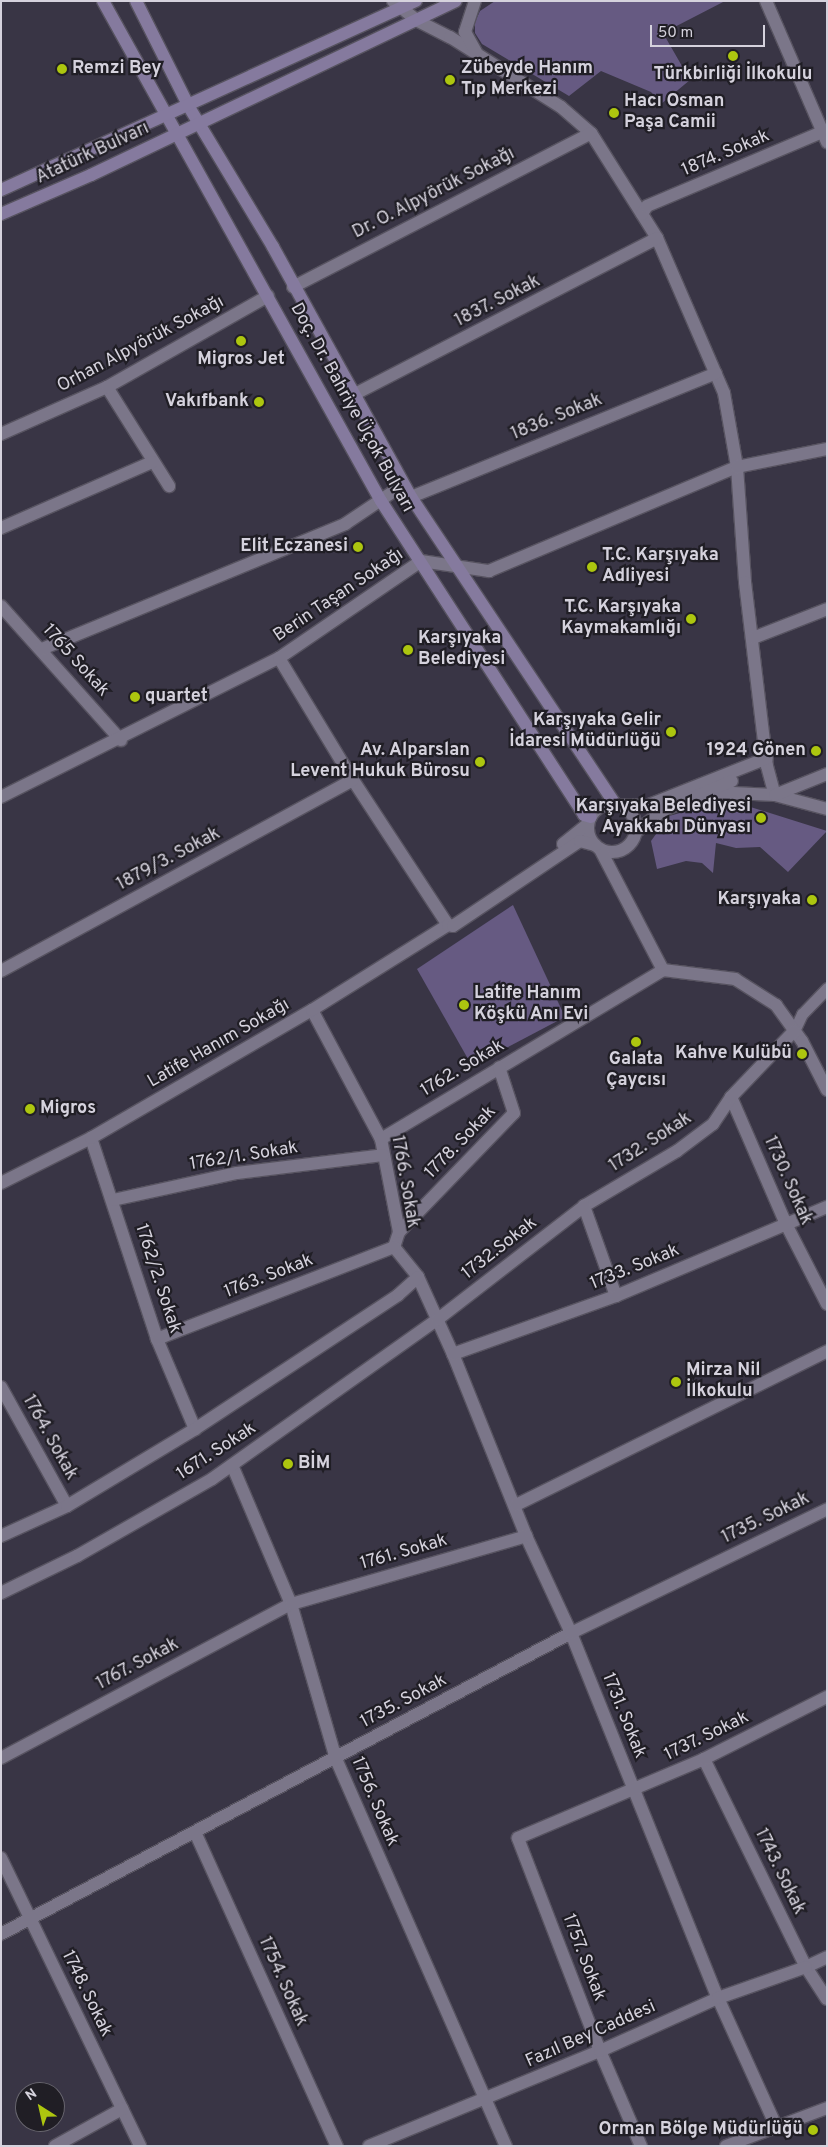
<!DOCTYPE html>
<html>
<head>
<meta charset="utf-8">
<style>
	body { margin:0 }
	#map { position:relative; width:828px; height:2147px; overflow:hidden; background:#393545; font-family:Overpass,sans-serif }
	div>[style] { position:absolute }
	.green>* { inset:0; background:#665a82 }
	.roads { filter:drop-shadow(1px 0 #575360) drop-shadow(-1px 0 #575360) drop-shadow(0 1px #575360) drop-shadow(0 -1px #575360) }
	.pedestrian>* { height:11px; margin:-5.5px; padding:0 5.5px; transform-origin:5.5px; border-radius:5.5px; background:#7b7689 }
	.minor>* { height:12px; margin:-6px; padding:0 6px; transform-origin:6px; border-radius:6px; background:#7b7689 }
	.minor>.ring { margin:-6px; padding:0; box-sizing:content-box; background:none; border:12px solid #7b7689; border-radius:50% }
	.tertiary>* { height:12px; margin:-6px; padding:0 6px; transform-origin:6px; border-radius:6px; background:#7b7689 }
	.secondary>* { height:12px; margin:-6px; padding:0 6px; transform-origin:6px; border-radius:6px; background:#857a9e }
	.dots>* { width:14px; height:14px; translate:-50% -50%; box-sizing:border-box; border:2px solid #201e25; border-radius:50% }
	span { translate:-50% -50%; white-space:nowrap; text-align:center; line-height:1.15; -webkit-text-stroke:4.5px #201e25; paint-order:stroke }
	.poi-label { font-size:18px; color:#d5d2dd; font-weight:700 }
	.left { translate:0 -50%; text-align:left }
	.right { translate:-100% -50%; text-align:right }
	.street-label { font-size:18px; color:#d5d2dd }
	.frame { position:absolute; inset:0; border:2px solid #d5d2dd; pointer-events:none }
	.north { position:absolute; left:15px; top:2082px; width:50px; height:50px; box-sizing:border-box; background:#201e25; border:1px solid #68666f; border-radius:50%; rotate:325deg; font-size:14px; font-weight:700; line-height:20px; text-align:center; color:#d5d2dd }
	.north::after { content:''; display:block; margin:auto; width:18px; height:22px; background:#adc60f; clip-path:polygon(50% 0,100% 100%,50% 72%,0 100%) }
	.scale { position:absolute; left:650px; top:25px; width:115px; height:22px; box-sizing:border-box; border:2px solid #d5d2dd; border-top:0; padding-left:6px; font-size:15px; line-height:18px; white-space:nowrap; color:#d5d2dd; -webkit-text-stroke:4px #201e25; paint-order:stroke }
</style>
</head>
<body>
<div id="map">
	<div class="green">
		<div style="clip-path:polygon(495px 1px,725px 1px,663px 33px,690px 80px,661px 104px,651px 92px,601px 71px,569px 96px,482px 44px,475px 33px,475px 22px,480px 11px)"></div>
		<div style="clip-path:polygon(720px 802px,741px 804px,827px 831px,788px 872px,760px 847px,736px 848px,716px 843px,713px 873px,702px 863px,686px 861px,657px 869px,651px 841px,669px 816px)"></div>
		<div style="clip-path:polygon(513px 905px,565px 1017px,472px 1066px,417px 969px)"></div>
	</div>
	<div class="roads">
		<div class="pedestrian">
			<div style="left:794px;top:1031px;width:19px;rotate:-65deg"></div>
			<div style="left:802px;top:1014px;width:36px;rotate:-46deg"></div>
		</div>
		<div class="minor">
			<div style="left:393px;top:1px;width:32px;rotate:39deg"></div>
			<div style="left:418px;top:21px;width:36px;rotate:27deg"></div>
			<div style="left:450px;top:37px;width:131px;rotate:32.2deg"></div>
			<div style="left:561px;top:107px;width:40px;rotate:41deg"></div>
			<div style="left:591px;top:133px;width:124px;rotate:57.8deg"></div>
			<div style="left:657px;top:238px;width:169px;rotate:66.6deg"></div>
			<div style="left:724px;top:393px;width:75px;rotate:80deg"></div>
			<div style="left:737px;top:467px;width:115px;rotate:86deg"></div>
			<div style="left:745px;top:582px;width:185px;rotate:83.2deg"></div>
			<div style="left:767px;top:766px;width:30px;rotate:75deg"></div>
			<div style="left:475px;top:1px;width:33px;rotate:108deg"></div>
			<div style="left:465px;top:32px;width:23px;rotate:61deg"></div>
			<div style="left:766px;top:1px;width:154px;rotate:66.6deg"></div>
			<div style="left:642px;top:214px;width:9px;rotate:-58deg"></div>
			<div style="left:647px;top:206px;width:195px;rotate:-22.9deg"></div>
			<div style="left:293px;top:287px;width:335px;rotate:-27.3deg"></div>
			<div style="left:107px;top:387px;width:117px;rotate:57.9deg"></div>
			<div style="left:355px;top:394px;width:340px;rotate:-27.3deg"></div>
			<div style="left:1px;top:434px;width:116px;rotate:-23.9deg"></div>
			<div style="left:107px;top:387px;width:185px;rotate:-29.5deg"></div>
			<div style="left:411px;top:497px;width:329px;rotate:-22.1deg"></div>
			<div style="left:1px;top:528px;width:165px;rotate:-23.6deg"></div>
			<div style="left:1px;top:606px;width:180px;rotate:48.2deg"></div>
			<div style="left:753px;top:638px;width:79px;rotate:-21.4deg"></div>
			<div style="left:42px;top:649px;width:328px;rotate:-22.4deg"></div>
			<div style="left:345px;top:524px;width:63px;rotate:-33.9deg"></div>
			<div style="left:397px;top:489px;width:10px;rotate:-66deg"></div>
			<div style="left:279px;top:658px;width:143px;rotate:58.8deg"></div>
			<div style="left:353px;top:780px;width:173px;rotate:56.8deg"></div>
			<div style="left:712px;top:792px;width:63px;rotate:2.7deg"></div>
			<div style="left:775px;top:795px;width:54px;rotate:15.1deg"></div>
			<div style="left:775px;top:795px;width:56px;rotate:-22deg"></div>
			<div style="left:1px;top:797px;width:311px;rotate:-26.6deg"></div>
			<div style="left:279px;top:658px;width:172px;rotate:-34.3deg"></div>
			<div style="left:421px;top:561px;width:69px;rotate:8.4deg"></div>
			<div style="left:489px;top:571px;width:269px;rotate:-22.8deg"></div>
			<div style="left:737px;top:467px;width:92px;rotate:-11.3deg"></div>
			<div class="ring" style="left:588px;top:804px;width:36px;height:36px"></div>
			<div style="left:621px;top:805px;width:25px;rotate:2deg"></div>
			<div style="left:646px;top:806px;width:130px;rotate:-21.6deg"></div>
			<div style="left:636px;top:832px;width:33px;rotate:-39deg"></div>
			<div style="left:662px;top:811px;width:76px;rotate:-23.2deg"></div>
			<div style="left:563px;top:844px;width:32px;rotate:-39deg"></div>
			<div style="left:600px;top:849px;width:136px;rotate:62.5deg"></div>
			<div style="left:1px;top:971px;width:400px;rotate:-28.5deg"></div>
			<div style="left:312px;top:1010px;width:146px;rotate:61.9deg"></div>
			<div style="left:381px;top:1139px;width:95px;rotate:79deg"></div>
			<div style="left:399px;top:1232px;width:16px;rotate:108deg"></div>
			<div style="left:394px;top:1247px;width:38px;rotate:51deg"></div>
			<div style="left:418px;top:1277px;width:85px;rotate:65.6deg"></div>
			<div style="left:453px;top:1354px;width:196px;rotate:68.1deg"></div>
			<div style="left:526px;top:1536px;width:107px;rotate:65.1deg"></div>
			<div style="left:571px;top:1633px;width:393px;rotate:68.1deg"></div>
			<div style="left:718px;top:1998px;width:141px;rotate:65.6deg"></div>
			<div style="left:731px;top:1097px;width:138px;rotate:66.6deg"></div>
			<div style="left:786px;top:1224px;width:90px;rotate:62.9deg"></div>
			<div style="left:91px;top:1138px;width:212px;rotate:71.8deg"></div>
			<div style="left:157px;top:1339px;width:98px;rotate:67.1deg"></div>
			<div style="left:381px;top:1139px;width:329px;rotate:-30.9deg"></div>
			<div style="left:663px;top:970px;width:73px;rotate:7.1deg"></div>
			<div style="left:735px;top:979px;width:49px;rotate:32.4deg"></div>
			<div style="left:776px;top:1005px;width:44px;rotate:54.2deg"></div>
			<div style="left:802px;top:1041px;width:55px;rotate:63deg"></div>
			<div style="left:1px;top:1183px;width:101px;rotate:-26.6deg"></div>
			<div style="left:91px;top:1138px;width:255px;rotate:-30.1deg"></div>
			<div style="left:312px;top:1010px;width:160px;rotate:-32deg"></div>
			<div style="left:448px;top:925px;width:5px;rotate:11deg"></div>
			<div style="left:453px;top:926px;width:153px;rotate:-33.8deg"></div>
			<div style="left:580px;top:841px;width:16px;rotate:15deg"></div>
			<div style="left:113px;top:1200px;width:127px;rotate:-12.3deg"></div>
			<div style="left:237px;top:1173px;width:147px;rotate:-7deg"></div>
			<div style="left:399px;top:1232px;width:165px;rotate:-46deg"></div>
			<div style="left:514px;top:1113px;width:48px;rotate:-108.1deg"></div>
			<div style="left:616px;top:1296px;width:96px;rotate:-109.6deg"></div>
			<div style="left:584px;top:1206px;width:108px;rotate:-30.6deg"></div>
			<div style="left:677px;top:1151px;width:45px;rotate:-36.9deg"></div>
			<div style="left:713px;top:1124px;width:32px;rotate:-56deg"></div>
			<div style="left:731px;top:1097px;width:91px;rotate:-46.3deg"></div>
			<div style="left:157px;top:1339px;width:254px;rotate:-21.2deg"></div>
			<div style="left:453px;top:1354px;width:173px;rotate:-19.6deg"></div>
			<div style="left:616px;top:1296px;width:229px;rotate:-22.9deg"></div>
			<div style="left:1px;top:1387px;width:136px;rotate:61deg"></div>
			<div style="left:232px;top:1465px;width:151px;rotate:67deg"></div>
			<div style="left:291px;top:1604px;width:161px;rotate:73.8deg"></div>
			<div style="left:336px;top:1759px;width:423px;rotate:66.3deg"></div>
			<div style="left:516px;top:1505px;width:347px;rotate:-26.3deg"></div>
			<div style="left:1px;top:1536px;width:72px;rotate:-24.4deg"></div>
			<div style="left:67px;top:1506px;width:149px;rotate:-31deg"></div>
			<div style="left:195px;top:1429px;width:243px;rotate:-33.4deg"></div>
			<div style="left:398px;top:1295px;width:27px;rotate:-42deg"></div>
			<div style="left:1px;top:1593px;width:85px;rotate:-26deg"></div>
			<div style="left:77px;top:1556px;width:155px;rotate:-29.7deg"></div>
			<div style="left:212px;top:1479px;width:277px;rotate:-35.3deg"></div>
			<div style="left:438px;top:1319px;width:185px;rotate:-37.7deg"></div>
			<div style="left:1px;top:1758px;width:328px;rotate:-28deg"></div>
			<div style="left:291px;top:1604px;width:245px;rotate:-16.1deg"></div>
			<div style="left:704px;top:1759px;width:232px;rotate:63.9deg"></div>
			<div style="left:806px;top:1967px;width:38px;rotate:57deg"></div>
			<div style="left:195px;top:1832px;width:345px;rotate:65.7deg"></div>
			<div style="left:1px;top:1858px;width:320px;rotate:64.2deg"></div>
			<div style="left:1px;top:1934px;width:645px;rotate:-27.84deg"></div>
			<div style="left:571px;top:1633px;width:284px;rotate:-25.8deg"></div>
			<div style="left:806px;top:1967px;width:23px;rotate:-25deg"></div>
			<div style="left:55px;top:2146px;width:77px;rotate:-28.9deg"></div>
			<div style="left:641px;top:2146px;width:103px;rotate:-113.3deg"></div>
			<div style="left:600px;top:2051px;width:228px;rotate:-111.1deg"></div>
			<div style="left:518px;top:1838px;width:202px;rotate:-23deg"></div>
			<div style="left:704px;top:1759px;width:138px;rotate:-26.8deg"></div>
			<div style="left:726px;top:2146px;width:108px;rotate:-20.6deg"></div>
		</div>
		<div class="tertiary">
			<div style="left:369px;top:2146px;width:250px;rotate:-22.4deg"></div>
			<div style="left:600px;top:2051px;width:129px;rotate:-24.2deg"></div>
			<div style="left:718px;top:1998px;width:93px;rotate:-19.4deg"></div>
		</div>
		<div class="secondary">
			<div style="left:103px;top:1px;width:572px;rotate:60.93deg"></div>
			<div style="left:381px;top:501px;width:374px;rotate:57.1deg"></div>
			<div style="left:584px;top:815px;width:7px;rotate:16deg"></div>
			<div style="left:136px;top:1px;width:119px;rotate:63.4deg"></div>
			<div style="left:189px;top:107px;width:163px;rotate:59deg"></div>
			<div style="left:273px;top:247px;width:286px;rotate:61.1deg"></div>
			<div style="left:411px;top:497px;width:367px;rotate:56.4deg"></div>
			<div style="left:1px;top:190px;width:456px;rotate:-24.5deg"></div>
			<div style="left:1px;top:214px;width:98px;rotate:-23.4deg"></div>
			<div style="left:91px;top:175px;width:404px;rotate:-25.5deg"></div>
		</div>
	</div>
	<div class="dots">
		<div style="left:733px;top:56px;background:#adc60f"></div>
		<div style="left:62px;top:69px;background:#adc60f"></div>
		<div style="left:450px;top:80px;background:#adc60f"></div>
		<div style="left:614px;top:113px;background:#adc60f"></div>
		<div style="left:241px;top:341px;background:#adc60f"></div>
		<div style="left:259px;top:402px;background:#adc60f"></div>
		<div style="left:358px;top:547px;background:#adc60f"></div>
		<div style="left:592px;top:567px;background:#adc60f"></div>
		<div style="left:691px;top:619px;background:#adc60f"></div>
		<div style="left:408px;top:650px;background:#adc60f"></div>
		<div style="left:135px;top:697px;background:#adc60f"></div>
		<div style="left:671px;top:732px;background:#adc60f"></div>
		<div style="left:816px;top:751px;background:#adc60f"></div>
		<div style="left:480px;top:762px;background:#adc60f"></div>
		<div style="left:761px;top:818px;background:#adc60f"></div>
		<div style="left:812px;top:900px;background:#adc60f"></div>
		<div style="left:464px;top:1005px;background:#adc60f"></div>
		<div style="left:636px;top:1042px;background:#adc60f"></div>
		<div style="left:802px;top:1054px;background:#adc60f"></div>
		<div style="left:30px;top:1109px;background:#adc60f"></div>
		<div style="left:676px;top:1382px;background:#adc60f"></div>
		<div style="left:288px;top:1464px;background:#adc60f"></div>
		<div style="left:813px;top:2130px;background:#adc60f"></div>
	</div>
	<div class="poi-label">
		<span class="left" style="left:72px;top:69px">Remzi Bey</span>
		<span class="left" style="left:461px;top:80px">Zübeyde Hanım<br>Tıp Merkezi</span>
		<span style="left:733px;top:75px">Türkbirliği İlkokulu</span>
		<span class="left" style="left:624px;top:113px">Hacı Osman<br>Paşa Camii</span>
		<span style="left:241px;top:360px">Migros Jet</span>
		<span class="right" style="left:249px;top:402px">Vakıfbank</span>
		<span class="right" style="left:348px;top:547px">Elit Eczanesi</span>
		<span class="left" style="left:602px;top:567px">T.C. Karşıyaka<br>Adliyesi</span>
		<span class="right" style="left:681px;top:619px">T.C. Karşıyaka<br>Kaymakamlığı</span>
		<span class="left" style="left:418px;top:650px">Karşıyaka<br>Belediyesi</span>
		<span class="left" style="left:145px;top:697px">quartet</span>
		<span class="right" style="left:661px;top:732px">Karşıyaka Gelir<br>İdaresi Müdürlüğü</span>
		<span class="right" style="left:806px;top:751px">1924 Gönen</span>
		<span class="right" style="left:470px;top:762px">Av. Alparslan<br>Levent Hukuk Bürosu</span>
		<span class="right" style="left:751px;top:818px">Karşıyaka Belediyesi<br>Ayakkabı Dünyası</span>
		<span class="right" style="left:801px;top:900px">Karşıyaka</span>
		<span class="left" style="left:474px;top:1005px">Latife Hanım<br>Köşkü Anı Evi</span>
		<span class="right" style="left:792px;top:1054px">Kahve Kulübü</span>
		<span style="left:636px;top:1071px">Galata<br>Çaycısı</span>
		<span class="left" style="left:40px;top:1109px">Migros</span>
		<span class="left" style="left:686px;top:1382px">Mirza Nil<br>İlkokulu</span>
		<span class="left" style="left:298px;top:1464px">BİM</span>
		<span class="right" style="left:803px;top:2130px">Orman Bölge Müdürlüğü</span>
	</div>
	<div class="street-label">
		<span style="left:93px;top:154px;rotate:-25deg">Atatürk Bulvarı</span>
		<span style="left:726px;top:154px;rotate:-23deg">1874. Sokak</span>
		<span style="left:434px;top:194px;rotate:-27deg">Dr. O. Alpyörük Sokağı</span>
		<span style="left:498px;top:302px;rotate:-27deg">1837. Sokak</span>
		<span style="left:141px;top:345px;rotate:-28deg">Orhan Alpyörük Sokağı</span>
		<span style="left:351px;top:408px;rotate:61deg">Doç. Dr. Bahriye Üçok Bulvarı</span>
		<span style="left:557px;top:418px;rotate:-22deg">1836. Sokak</span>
		<span style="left:339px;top:596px;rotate:-34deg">Berin Taşan Sokağı</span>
		<span style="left:75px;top:661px;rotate:48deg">1765 Sokak</span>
		<span style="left:169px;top:860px;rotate:-28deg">1879/3. Sokak</span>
		<span style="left:219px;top:1044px;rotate:-30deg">Latife Hanım Sokağı</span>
		<span style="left:463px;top:1069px;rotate:-31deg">1762. Sokak</span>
		<span style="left:461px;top:1143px;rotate:-46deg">1778. Sokak</span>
		<span style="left:651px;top:1143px;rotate:-33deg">1732. Sokak</span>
		<span style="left:244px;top:1157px;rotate:-9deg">1762/1. Sokak</span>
		<span style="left:787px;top:1181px;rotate:66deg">1730. Sokak</span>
		<span style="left:404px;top:1182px;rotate:80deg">1766. Sokak</span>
		<span style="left:500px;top:1249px;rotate:-38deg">1732.Sokak</span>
		<span style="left:635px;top:1268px;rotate:-22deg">1733. Sokak</span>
		<span style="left:269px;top:1277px;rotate:-21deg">1763. Sokak</span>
		<span style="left:157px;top:1279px;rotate:72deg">1762/2. Sokak</span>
		<span style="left:49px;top:1438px;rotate:61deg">1764. Sokak</span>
		<span style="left:217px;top:1452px;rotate:-33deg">1671. Sokak</span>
		<span style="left:766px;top:1519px;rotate:-26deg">1735. Sokak</span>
		<span style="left:404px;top:1553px;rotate:-16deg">1761. Sokak</span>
		<span style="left:138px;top:1665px;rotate:-28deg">1767. Sokak</span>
		<span style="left:404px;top:1702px;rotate:-28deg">1735. Sokak</span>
		<span style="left:623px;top:1716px;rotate:68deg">1731. Sokak</span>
		<span style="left:707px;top:1737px;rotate:-26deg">1737. Sokak</span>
		<span style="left:374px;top:1802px;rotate:67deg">1756. Sokak</span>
		<span style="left:779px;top:1872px;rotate:64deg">1743. Sokak</span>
		<span style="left:583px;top:1958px;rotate:69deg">1757. Sokak</span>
		<span style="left:282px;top:1982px;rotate:66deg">1754. Sokak</span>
		<span style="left:86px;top:1994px;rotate:64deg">1748. Sokak</span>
		<span style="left:591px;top:2035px;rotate:-24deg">Fazıl Bey Caddesi</span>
	</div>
	<div class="frame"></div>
	<div class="north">N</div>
	<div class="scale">50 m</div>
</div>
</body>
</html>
